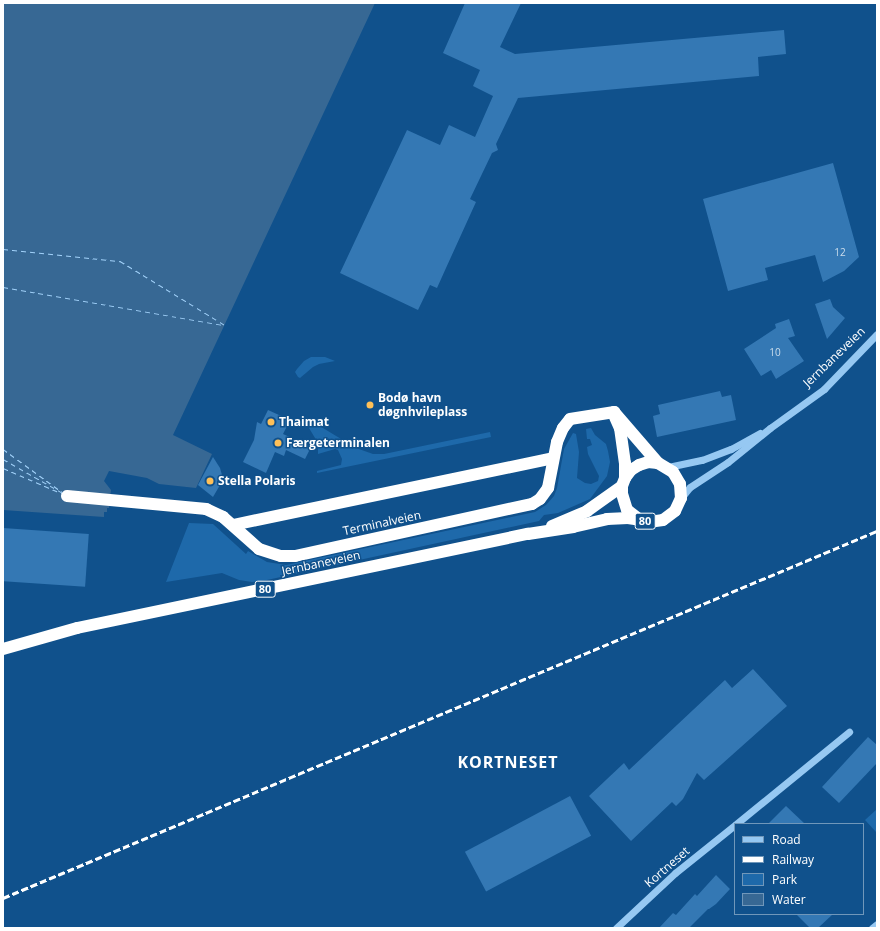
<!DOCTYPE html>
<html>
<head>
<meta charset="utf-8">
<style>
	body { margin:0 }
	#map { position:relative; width:880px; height:931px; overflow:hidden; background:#10518c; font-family:"Open Sans",sans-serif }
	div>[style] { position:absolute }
	.green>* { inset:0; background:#1e69aa }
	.water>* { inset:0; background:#376894 }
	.ferry>* { height:1px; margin-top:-0.5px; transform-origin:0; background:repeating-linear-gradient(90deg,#a2d2fa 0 5px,transparent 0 9px) }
	.building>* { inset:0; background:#3478b4; transform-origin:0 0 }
	.minor>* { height:7px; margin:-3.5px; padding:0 3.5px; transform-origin:3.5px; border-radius:3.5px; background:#96c8f2 }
	.highway>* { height:12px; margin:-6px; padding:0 6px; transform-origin:6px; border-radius:6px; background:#fff }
	.rail>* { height:3px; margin-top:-1.5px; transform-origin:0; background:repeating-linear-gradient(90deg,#fff 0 7px,transparent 0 10px) }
	.dots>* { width:11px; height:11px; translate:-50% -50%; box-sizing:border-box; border:2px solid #10518c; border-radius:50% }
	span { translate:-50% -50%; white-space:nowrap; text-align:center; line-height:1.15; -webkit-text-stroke:3px #10518c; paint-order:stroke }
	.number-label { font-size:10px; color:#ccddec }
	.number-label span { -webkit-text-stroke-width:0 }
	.shield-label span { padding:1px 3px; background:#10518c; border:1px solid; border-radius:3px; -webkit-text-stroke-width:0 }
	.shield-label { font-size:11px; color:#fff; font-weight:700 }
	.street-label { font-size:12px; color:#fff }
	.poi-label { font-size:12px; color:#fff; font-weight:700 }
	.left { translate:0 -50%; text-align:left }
	.district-label { font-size:16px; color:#fff; font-weight:700; letter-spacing:1px }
	.frame { position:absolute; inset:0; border:4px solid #fff; pointer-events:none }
	.legend { position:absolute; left:734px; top:823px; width:130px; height:92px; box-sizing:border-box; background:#10518c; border:1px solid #7097ba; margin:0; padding:5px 7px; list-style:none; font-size:12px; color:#fff }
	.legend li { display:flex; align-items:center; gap:8px; height:20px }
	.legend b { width:20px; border:1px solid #7097ba }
</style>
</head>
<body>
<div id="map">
	<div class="green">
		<div style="clip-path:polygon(311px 357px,325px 357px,335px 361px,319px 364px,313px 367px,300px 378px,298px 377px,295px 372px,297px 369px,304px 361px)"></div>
		<div style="clip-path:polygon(313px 422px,356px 448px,373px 454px,384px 454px,490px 432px,491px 437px,317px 473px,317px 471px,341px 465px,342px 459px,338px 450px,335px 449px,318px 454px,318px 443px,309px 428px)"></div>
		<div style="clip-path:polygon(591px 428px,595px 435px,606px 444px,608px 451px,610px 462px,607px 476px,590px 499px,558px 513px,544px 515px,539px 521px,267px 580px,252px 582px,239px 580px,222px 573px,166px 582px,189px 523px,213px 524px,246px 554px,248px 551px,267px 562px,286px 565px,535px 512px,546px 505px,554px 496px,557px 488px,564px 449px,573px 433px,576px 434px,579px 452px,577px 478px,585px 483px,591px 484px,598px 481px,599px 476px,588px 454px,587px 447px,592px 445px,590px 439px,587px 439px,586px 429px)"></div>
		<div style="clip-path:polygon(877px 809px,877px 833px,865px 820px)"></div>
	</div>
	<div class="water">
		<div style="clip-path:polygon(3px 3px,375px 3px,173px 435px,212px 454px,196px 488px,159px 484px,147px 478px,109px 471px,104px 481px,111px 490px,109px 508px,107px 508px,107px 512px,104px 512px,104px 517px,3px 510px)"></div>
	</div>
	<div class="ferry">
		<div style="left:3px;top:249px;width:118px;rotate:5.9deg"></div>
		<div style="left:120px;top:261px;width:123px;rotate:31.4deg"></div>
		<div style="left:3px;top:287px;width:224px;rotate:9.8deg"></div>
		<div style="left:3px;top:449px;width:73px;rotate:36.1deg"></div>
		<div style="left:3px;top:459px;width:67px;rotate:29.6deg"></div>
		<div style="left:3px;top:468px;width:65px;rotate:23.4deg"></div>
	</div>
	<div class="building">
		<div style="clip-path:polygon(465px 3px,521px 3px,500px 47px,515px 54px,784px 30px,786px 54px,758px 57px,759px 76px,518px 98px,496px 144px,498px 150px,492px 153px,470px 199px,476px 202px,446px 268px,437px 288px,430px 285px,418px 310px,340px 273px,407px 130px,440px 145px,449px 125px,475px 137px,493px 96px,473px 86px,480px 70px,443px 53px)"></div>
		<div style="clip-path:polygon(833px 163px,859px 257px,844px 271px,823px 282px,815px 255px,765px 268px,768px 280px,728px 291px,703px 199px)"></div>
		<div style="clip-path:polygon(830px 299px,833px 307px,845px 318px,827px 339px,815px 304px)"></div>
		<div style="clip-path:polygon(789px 319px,795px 336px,788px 338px,804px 361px,776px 379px,771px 370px,761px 376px,744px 349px,776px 328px,775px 324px)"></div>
		<div style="clip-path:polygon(720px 391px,722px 397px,731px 395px,736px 420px,657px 437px,653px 416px,660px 414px,658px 405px)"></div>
		<div style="clip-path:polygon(268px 410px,290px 420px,283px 434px,311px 447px,305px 459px,286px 450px,284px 456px,275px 452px,266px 473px,243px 462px,254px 440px,257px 422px,261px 424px)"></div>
		<div style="clip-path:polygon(213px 457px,220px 468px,222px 475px,220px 485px,213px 497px,198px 485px)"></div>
		<div style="left:3px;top:528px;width:86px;height:53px;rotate:4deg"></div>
		<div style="clip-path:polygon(753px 669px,787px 706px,704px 780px,697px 773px,683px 799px,676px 806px,672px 802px,631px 841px,589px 796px,624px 763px,629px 770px,725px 680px,732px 688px)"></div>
		<div style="clip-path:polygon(868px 737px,877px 745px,877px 763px,839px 803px,822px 787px)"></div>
		<div style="left:570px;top:796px;width:45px;height:119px;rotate:62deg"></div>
		<div style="clip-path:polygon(786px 806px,805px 824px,768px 824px)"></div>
		<div style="clip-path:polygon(716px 875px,730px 889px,716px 904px,709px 909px,708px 909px,689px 928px,659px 928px,673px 913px,676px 915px,695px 894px,697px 896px)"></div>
		<div style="clip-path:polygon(796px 914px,833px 914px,818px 928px,810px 928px)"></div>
	</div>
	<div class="minor">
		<div style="left:668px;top:467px;width:35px;rotate:-12deg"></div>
		<div style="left:702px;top:460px;width:31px;rotate:-21deg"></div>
		<div style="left:731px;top:449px;width:33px;rotate:-29deg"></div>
		<div style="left:681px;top:498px;width:14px;rotate:-51deg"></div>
		<div style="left:690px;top:487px;width:45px;rotate:-33.3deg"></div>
		<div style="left:728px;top:462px;width:54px;rotate:-39deg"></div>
		<div style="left:770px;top:428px;width:67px;rotate:-35.8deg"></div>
		<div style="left:824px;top:389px;width:76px;rotate:-46.1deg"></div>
		<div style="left:736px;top:824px;width:146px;rotate:-39.2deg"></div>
		<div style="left:616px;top:928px;width:81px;rotate:-43deg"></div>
		<div style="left:675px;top:873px;width:77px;rotate:-38.7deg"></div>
		<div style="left:872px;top:928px;width:6px;rotate:-39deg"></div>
	</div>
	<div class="highway">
		<div style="left:614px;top:412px;width:67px;rotate:49.2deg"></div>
		<div style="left:658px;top:463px;width:17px;rotate:31deg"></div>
		<div style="left:673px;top:472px;width:14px;rotate:60deg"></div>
		<div style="left:680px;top:484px;width:14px;rotate:86deg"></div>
		<div style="left:681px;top:498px;width:14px;rotate:115deg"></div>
		<div style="left:675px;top:511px;width:15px;rotate:143deg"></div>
		<div style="left:663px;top:520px;width:15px;rotate:172deg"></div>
		<div style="left:648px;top:522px;width:8px;rotate:-166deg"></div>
		<div style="left:640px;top:520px;width:16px;rotate:-142deg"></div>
		<div style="left:627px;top:510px;width:17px;rotate:-107deg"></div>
		<div style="left:622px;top:494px;width:8px;rotate:-90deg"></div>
		<div style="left:622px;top:486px;width:9px;rotate:-69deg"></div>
		<div style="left:625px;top:478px;width:10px;rotate:-53deg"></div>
		<div style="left:631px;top:470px;width:9px;rotate:-32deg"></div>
		<div style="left:639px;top:465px;width:9px;rotate:-18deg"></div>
		<div style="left:648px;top:462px;width:10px;rotate:6deg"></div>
		<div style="left:615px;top:417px;width:12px;rotate:66deg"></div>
		<div style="left:620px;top:428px;width:35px;rotate:82deg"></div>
		<div style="left:625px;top:463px;width:15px;rotate:90deg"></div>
		<div style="left:67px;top:496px;width:140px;rotate:5.3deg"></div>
		<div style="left:206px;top:509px;width:19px;rotate:25deg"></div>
		<div style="left:223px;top:517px;width:48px;rotate:41.6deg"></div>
		<div style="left:259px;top:549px;width:23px;rotate:18deg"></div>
		<div style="left:281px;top:556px;width:14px"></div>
		<div style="left:295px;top:556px;width:243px;rotate:-12.4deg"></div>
		<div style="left:532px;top:504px;width:9px;rotate:-32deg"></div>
		<div style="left:540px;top:499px;width:14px;rotate:-54deg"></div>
		<div style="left:548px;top:488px;width:47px;rotate:-78.9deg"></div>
		<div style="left:557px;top:442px;width:15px;rotate:-67deg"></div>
		<div style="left:563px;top:428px;width:11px;rotate:-52deg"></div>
		<div style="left:570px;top:419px;width:45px;rotate:-9deg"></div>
		<div style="left:233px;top:525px;width:327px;rotate:-11.8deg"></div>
		<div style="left:552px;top:526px;width:38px;rotate:-23deg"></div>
		<div style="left:587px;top:511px;width:43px;rotate:-35.5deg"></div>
		<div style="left:3px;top:649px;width:77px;rotate:-15.8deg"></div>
		<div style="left:77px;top:628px;width:461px;rotate:-11.8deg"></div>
		<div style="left:528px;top:534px;width:46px;rotate:-8.8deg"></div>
		<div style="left:573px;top:527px;width:35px;rotate:-13deg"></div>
		<div style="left:607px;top:519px;width:21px;rotate:-3deg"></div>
		<div style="left:628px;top:518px;width:12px;rotate:9deg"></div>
	</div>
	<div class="rail">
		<div style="left:3px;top:898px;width:948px;rotate:-22.78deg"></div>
	</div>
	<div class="dots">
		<div style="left:370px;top:405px;background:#ffc058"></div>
		<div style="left:271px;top:422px;background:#ffc058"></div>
		<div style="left:278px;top:443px;background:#ffc058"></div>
		<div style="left:210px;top:481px;background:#ffc058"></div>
	</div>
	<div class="number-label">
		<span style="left:840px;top:253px">12</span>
		<span style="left:775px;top:353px">10</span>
	</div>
	<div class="shield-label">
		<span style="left:645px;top:521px">80</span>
		<span style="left:265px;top:589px">80</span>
	</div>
	<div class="street-label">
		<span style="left:834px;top:357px;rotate:-44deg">Jernbaneveien</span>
		<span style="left:382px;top:523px;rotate:-12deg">Terminalveien</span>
		<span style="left:321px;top:563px;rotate:-12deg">Jernbaneveien</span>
		<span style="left:667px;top:867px;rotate:-41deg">Kortneset</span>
	</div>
	<div class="poi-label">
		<span class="left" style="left:378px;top:405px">Bodø havn<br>døgnhvileplass</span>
		<span class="left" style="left:279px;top:422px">Thaimat</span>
		<span class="left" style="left:286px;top:443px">Færgeterminalen</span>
		<span class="left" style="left:218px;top:481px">Stella Polaris</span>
	</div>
	<div class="district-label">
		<span style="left:508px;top:762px">KORTNESET</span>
	</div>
	<div class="frame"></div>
	<ul class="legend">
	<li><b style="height:5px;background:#96c8f2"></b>Road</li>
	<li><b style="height:5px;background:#fff"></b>Railway</li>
	<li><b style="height:11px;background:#1e69aa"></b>Park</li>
	<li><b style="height:11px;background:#376894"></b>Water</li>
	</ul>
</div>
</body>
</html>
